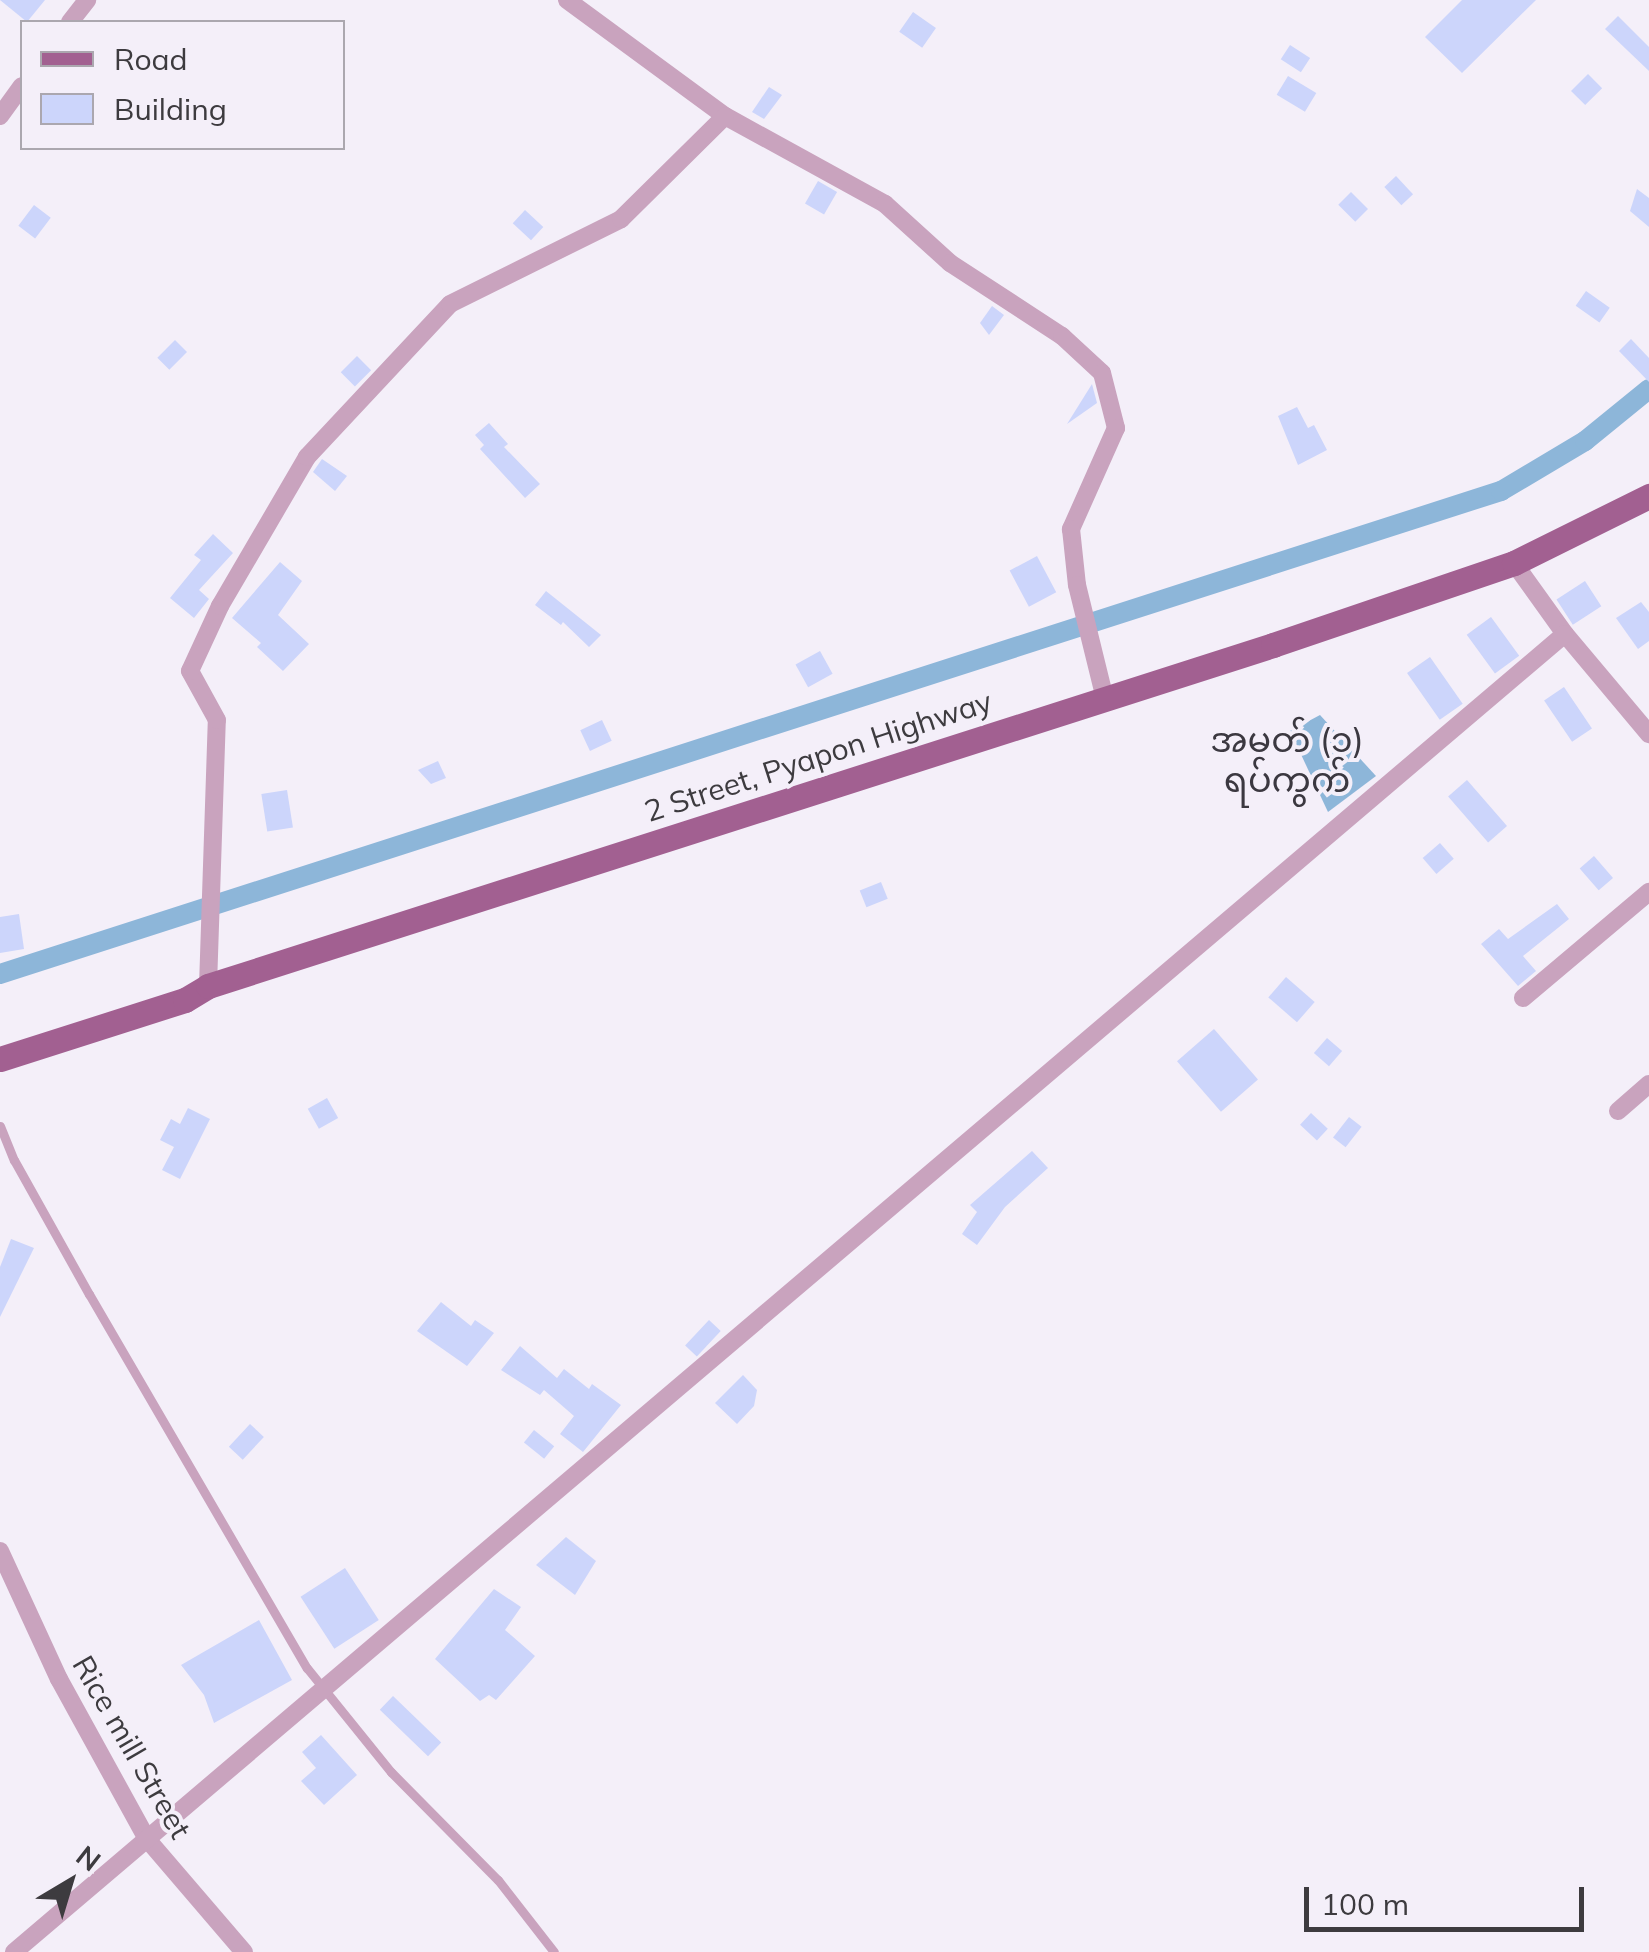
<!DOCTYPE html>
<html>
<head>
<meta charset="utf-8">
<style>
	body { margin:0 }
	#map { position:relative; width:1649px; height:1952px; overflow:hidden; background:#f4eff9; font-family:Mulish,"Noto Sans Myanmar",sans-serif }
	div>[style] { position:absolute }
	.water>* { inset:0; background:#8db6d9 }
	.canal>* { height:20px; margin:-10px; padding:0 10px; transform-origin:10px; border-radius:10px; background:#8db6d9 }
	.building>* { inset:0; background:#ccd5fb; transform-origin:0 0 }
	.service>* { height:9px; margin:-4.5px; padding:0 4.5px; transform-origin:4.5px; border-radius:4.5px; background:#c9a3be }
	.minor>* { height:18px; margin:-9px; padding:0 9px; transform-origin:9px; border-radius:9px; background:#c9a3be }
	.primary>* { height:25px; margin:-12.5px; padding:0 12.5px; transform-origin:12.5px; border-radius:12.5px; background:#a26091 }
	span { translate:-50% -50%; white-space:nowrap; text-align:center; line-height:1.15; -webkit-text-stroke:8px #f4eff9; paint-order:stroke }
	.street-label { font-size:30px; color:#3d3b3f }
	.quarter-label { font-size:35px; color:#3b3840 }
	.legend { position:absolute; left:20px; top:20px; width:325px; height:130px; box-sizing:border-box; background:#f4eff9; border:2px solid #aba7af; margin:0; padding:12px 18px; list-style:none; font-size:30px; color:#3d3b3f }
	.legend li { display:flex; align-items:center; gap:20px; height:50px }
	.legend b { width:50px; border:2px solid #aba7af }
	.north { position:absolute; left:20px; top:1832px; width:100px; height:100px; -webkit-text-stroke:8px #f4eff9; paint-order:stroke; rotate:38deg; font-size:28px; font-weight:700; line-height:40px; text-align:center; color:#3d3b3f }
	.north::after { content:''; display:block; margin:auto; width:35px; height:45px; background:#3d3b3f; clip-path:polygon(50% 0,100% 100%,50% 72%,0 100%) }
	.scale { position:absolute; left:1304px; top:1887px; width:280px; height:45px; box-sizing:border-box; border:5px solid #3d3b3f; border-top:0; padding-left:12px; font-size:30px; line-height:35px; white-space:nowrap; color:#3d3b3f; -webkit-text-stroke:8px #f4eff9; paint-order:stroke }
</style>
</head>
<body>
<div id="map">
	<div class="water">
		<div style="clip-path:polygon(1320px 715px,1376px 776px,1328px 812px,1290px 731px)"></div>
	</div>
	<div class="canal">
		<div style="left:0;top:974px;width:1577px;rotate:-17.84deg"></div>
		<div style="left:1501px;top:491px;width:98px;rotate:-30.8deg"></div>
		<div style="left:1585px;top:441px;width:82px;rotate:-39.1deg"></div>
	</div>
	<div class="building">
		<div style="clip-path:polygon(0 0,45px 0,27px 22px)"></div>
		<div style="clip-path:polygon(1462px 0,1536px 0,1462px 73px,1425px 37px)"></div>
		<div style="left:913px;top:12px;width:28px;height:24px;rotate:35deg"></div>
		<div style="clip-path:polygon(1618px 16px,1649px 47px,1649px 71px,1605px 29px)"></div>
		<div style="left:1290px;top:45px;width:24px;height:17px;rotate:33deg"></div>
		<div style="left:1588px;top:74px;width:20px;height:24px;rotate:45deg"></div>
		<div style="left:1288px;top:76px;width:33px;height:22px;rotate:31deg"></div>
		<div style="clip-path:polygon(769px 87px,782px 95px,764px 119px,752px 112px)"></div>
		<div style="left:1396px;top:176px;width:25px;height:16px;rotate:47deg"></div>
		<div style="left:818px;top:181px;width:22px;height:26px;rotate:30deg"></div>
		<div style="clip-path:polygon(1637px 189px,1649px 198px,1649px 227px,1630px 211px)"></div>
		<div style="left:1351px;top:192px;width:24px;height:18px;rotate:45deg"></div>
		<div style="left:34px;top:205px;width:21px;height:26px;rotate:37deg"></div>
		<div style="left:525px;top:210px;width:25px;height:18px;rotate:43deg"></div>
		<div style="left:1586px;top:291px;width:29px;height:18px;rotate:35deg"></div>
		<div style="clip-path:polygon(992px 306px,1004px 315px,989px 335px,980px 323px)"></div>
		<div style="clip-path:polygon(1631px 339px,1649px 358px,1649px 382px,1619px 351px)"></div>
		<div style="left:175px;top:340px;width:17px;height:25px;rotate:45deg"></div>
		<div style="left:357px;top:356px;width:20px;height:23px;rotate:45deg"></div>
		<div style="clip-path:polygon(1092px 384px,1097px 403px,1067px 424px)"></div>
		<div style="clip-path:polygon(1297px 407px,1308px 428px,1314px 425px,1327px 450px,1298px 465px,1278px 416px)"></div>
		<div style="clip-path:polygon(489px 423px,508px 444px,504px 447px,540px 484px,525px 498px,480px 449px,484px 445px,475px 435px)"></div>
		<div style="clip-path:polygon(322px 459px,347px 476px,335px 491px,313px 472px)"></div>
		<div style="clip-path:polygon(213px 534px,233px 553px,199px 590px,209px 599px,194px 618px,170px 598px,201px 560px,194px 555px)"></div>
		<div style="left:1037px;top:556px;width:41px;height:31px;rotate:62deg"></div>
		<div style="clip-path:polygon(280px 562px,302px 581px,278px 615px,309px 644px,283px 671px,257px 647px,261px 643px,232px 618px)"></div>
		<div style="left:1585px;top:581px;width:30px;height:34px;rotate:57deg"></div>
		<div style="clip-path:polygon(546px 591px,601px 635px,589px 647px,563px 622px,561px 625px,535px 605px)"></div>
		<div style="clip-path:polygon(1641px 602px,1649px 612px,1649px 641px,1638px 649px,1616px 618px)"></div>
		<div style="left:1491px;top:617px;width:48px;height:30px;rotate:54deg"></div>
		<div style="left:820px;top:651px;width:26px;height:28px;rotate:61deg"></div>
		<div style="left:1430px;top:657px;width:57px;height:28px;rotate:55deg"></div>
		<div style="left:1564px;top:687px;width:50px;height:24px;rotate:56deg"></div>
		<div style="left:602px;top:720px;width:23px;height:24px;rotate:65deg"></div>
		<div style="clip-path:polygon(438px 761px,446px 778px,431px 784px,418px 770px)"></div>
		<div style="left:1467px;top:780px;width:61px;height:25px;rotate:49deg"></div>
		<div style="left:287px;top:790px;width:38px;height:26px;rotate:81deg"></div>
		<div style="left:1440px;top:843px;width:21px;height:23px;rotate:49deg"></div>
		<div style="left:1594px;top:856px;width:29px;height:19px;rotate:49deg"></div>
		<div style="left:881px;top:882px;width:18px;height:23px;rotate:68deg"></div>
		<div style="clip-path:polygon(1557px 904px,1569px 919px,1523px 956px,1536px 971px,1518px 986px,1481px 944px,1499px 929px,1508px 939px)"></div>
		<div style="clip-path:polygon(19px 914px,24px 949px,0 953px,0 917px)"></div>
		<div style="left:1286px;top:977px;width:38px;height:27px;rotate:41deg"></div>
		<div style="left:1214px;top:1029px;width:67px;height:49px;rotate:49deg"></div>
		<div style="left:1327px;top:1038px;width:20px;height:20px;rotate:41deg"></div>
		<div style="left:327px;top:1098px;width:23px;height:22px;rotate:61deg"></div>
		<div style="clip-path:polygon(188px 1108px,210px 1119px,180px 1179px,162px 1170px,174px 1147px,160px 1140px,171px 1119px,180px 1124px)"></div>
		<div style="left:1311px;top:1113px;width:23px;height:16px;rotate:43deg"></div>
		<div style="left:1349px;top:1117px;width:16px;height:26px;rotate:38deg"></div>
		<div style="clip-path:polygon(1032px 1151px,1048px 1168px,1005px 1207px,977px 1245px,962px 1234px,977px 1212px,970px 1205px)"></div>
		<div style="clip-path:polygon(11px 1239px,34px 1248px,0 1317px,0 1267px)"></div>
		<div style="clip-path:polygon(441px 1302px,471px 1326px,475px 1320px,494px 1333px,467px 1366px,417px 1331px)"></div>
		<div style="left:709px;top:1320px;width:16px;height:35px;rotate:43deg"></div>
		<div style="clip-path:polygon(520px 1346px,557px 1378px,564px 1369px,589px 1389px,592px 1384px,621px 1405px,583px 1452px,560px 1434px,574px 1416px,544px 1390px,540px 1395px,501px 1370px)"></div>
		<div style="clip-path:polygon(743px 1375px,757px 1390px,754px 1406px,737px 1424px,715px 1403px)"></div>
		<div style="left:250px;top:1424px;width:19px;height:31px;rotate:43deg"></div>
		<div style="left:534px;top:1430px;width:26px;height:16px;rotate:39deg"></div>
		<div style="clip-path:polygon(566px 1537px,596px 1561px,575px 1595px,536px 1565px)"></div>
		<div style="left:345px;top:1568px;width:62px;height:53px;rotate:57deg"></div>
		<div style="clip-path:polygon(494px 1589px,521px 1607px,505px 1630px,535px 1656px,496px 1700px,489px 1695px,480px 1701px,435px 1659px)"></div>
		<div style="clip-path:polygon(259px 1620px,292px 1680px,214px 1723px,204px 1695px,181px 1665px)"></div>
		<div style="left:393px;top:1696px;width:67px;height:19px;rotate:44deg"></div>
		<div style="clip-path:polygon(321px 1735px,357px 1775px,324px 1805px,301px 1781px,316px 1768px,302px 1752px)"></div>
	</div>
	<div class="service">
		<div style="left:0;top:1126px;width:37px;rotate:68deg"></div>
		<div style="left:14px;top:1160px;width:154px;rotate:60.8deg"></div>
		<div style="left:89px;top:1294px;width:433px;rotate:59.8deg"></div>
		<div style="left:307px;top:1668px;width:134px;rotate:51.1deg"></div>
		<div style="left:391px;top:1772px;width:152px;rotate:45.3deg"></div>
		<div style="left:498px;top:1880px;width:91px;rotate:52.1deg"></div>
	</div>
	<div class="minor">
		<div style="left:567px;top:0;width:196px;rotate:36.3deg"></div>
		<div style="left:725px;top:116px;width:183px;rotate:28.8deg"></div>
		<div style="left:885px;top:204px;width:88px;rotate:42.2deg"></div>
		<div style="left:950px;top:263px;width:134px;rotate:33.1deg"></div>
		<div style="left:1062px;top:336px;width:54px;rotate:42.8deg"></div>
		<div style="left:1102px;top:373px;width:57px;rotate:75.7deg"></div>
		<div style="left:1116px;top:428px;width:111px;rotate:114deg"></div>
		<div style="left:1071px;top:529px;width:56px;rotate:83.9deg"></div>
		<div style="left:1077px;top:585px;width:117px;rotate:76.2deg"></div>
		<div style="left:70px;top:22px;width:28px;rotate:-52deg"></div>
		<div style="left:0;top:116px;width:37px;rotate:-54deg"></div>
		<div style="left:1514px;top:563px;width:87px;rotate:54.3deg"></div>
		<div style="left:1565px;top:634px;width:131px;rotate:50deg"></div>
		<div style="left:208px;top:986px;width:266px;rotate:-88.1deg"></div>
		<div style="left:217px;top:720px;width:56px;rotate:-118.9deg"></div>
		<div style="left:190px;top:671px;width:72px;rotate:-65.2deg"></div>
		<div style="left:220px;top:606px;width:173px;rotate:-59.7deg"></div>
		<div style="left:307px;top:457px;width:209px;rotate:-46.9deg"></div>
		<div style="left:450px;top:304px;width:191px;rotate:-26.4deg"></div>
		<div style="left:621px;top:219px;width:146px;rotate:-44.7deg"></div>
		<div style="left:1523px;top:998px;width:165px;rotate:-40.1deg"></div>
		<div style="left:1618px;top:1111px;width:41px;rotate:-41.1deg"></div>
		<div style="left:0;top:1551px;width:141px;rotate:65.3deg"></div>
		<div style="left:59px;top:1679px;width:183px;rotate:61.2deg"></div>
		<div style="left:147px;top:1839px;width:149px;rotate:49.4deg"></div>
		<div style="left:14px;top:1952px;width:2035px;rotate:-40.36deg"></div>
	</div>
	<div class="primary">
		<div style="left:0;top:1059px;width:194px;rotate:-17.7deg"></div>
		<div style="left:185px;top:1000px;width:27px;rotate:-31deg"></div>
		<div style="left:208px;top:986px;width:1118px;rotate:-17.75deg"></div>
		<div style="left:1273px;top:645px;width:255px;rotate:-18.8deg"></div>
		<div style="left:1514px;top:563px;width:151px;rotate:-26.4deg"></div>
	</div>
	<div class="street-label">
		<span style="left:818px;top:756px;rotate:-18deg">2 Street, Pyapon Highway</span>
		<span style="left:132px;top:1747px;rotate:60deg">Rice mill Street</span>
	</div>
	<div class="quarter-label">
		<span style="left:1287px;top:759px">အမှတ် (၁)<br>ရပ်ကွက်</span>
	</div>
	<ul class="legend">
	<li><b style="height:12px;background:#a26091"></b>Road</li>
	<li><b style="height:28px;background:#ccd5fb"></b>Building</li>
	</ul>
	<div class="north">N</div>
	<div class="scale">100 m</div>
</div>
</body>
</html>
